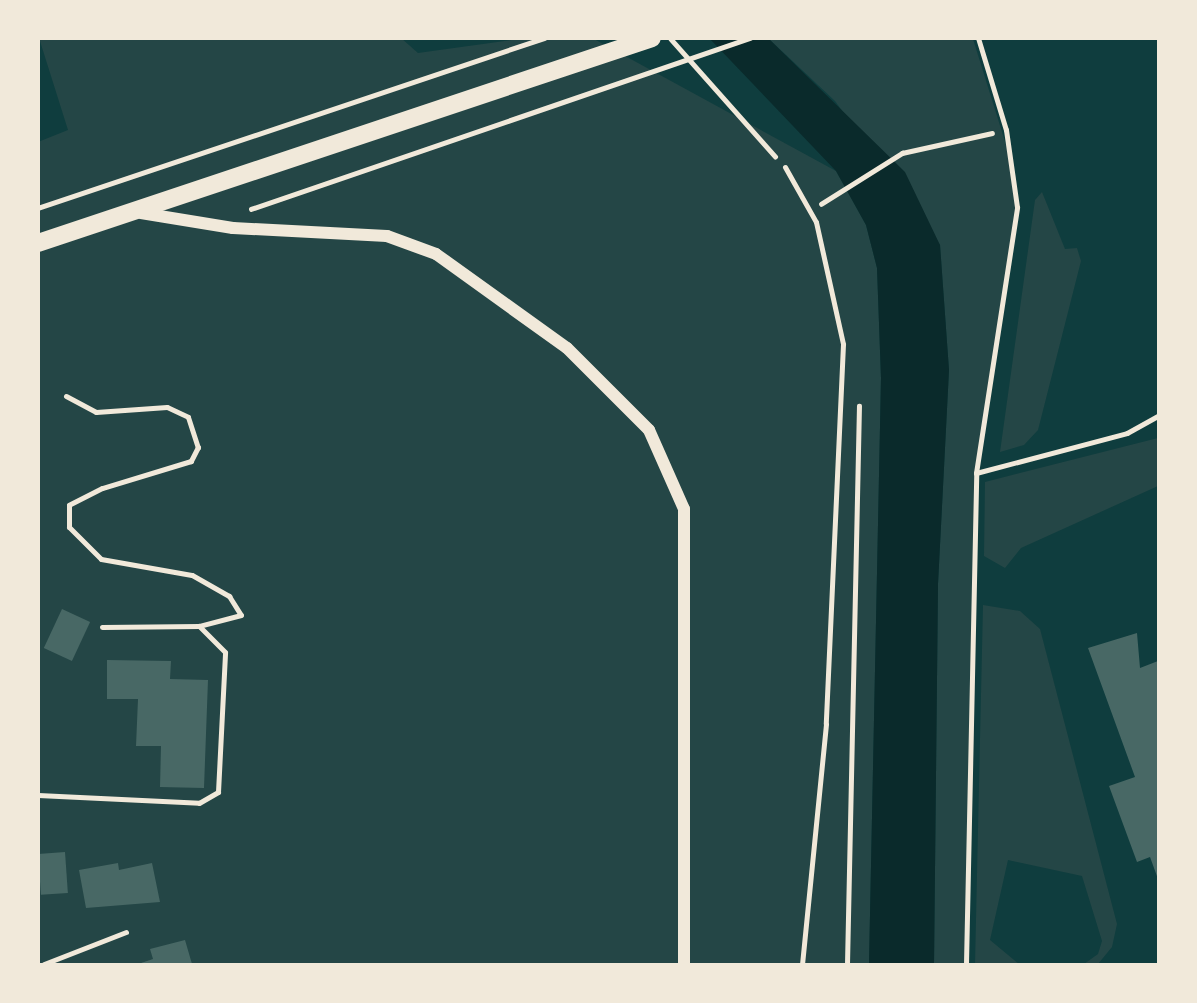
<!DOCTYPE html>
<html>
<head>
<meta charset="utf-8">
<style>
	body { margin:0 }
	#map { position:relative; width:1197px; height:1003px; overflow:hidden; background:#0f3d3e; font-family:"Crimson Pro",serif }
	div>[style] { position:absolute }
	.green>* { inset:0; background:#244646 }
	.water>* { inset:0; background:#0a2a2b }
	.building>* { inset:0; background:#486865; transform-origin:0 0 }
	.path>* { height:4.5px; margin:-2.25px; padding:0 2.25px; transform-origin:2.25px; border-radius:2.25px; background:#f1e9da }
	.service>* { height:5px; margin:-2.5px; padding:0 2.5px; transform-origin:2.5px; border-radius:2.5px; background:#f1e9da }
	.tertiary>* { height:12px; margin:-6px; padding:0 6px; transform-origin:6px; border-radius:6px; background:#f1e9da }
	.primary>* { height:18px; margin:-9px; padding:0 9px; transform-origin:9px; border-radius:9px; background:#f1e9da }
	span { translate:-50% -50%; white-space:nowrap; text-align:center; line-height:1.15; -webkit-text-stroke:7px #f1e9da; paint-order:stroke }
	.frame { position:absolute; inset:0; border:40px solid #f1e9da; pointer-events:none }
</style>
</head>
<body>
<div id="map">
	<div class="green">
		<div style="clip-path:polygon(39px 38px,401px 38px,418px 53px,519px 39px,594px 39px,836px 171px,866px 225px,877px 268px,881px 378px,869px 964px,39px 964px,38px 142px,68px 130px)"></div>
		<div style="clip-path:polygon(769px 39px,973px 39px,1016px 177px,1017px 207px,976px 473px,966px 964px,934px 964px,938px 584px,949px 370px,940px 245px,835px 101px)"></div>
		<div style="clip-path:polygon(1042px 192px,1065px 249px,1077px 248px,1081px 261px,1038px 430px,1024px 445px,1000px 452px,1035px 200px)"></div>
		<div style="clip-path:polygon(1158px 438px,1158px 486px,1021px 548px,1005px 568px,984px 556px,985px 482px)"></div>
		<div style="clip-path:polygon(983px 605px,1020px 611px,1040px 629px,1117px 924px,1112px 947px,1098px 964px,1084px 964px,1098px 954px,1102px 941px,1082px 876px,1008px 860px,990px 940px,1019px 964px,975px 964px)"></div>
	</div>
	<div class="water">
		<div style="clip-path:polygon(710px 39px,769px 39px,905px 172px,940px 245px,949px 370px,938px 584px,934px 964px,869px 964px,881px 378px,877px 268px,866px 225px,836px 171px)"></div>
	</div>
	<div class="building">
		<div style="left:62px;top:609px;width:31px;height:43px;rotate:25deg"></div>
		<div style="clip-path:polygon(1137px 633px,1140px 668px,1158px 661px,1158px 879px,1150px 857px,1137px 862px,1109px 786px,1135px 777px,1088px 648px)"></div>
		<div style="clip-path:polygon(107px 660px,171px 661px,170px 679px,208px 680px,204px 788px,160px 787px,161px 746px,136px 746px,138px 699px,107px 699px)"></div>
		<div style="left:65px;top:852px;width:41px;height:27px;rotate:86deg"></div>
		<div style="clip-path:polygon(118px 863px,119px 870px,152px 863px,160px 902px,86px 908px,79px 870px)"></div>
		<div style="clip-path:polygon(185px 940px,192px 964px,138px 964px,153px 959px,150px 949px)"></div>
	</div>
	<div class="path">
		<div style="left:671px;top:39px;width:157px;rotate:48.4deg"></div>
		<div style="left:821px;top:204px;width:96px;rotate:-32.2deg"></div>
		<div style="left:902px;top:153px;width:92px;rotate:-12.5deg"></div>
		<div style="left:38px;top:208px;width:534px;rotate:-18.57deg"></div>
		<div style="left:251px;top:209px;width:527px;rotate:-18.92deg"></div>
		<div style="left:847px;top:964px;width:558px;rotate:-88.77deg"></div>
	</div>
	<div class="service">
		<div style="left:785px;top:167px;width:63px;rotate:60.6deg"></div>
		<div style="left:816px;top:222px;width:125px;rotate:77.5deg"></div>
		<div style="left:843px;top:344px;width:380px;rotate:92.6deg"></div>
		<div style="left:826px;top:724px;width:241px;rotate:95.7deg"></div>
		<div style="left:66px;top:396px;width:34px;rotate:28deg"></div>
		<div style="left:96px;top:412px;width:71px;rotate:-4deg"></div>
		<div style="left:167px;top:407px;width:23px;rotate:25deg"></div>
		<div style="left:188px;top:417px;width:32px;rotate:72deg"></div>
		<div style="left:198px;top:447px;width:16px;rotate:117deg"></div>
		<div style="left:191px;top:461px;width:93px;rotate:163.1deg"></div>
		<div style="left:102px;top:488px;width:37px;rotate:153deg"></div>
		<div style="left:69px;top:505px;width:22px;rotate:90deg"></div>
		<div style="left:69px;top:527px;width:45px;rotate:45deg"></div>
		<div style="left:101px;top:559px;width:92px;rotate:10deg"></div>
		<div style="left:192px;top:575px;width:43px;rotate:29.6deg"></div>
		<div style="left:229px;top:596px;width:22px;rotate:58deg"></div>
		<div style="left:241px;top:615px;width:43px;rotate:165.3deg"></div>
		<div style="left:976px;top:473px;width:156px;rotate:-14.8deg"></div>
		<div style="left:1127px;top:433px;width:35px;rotate:-29deg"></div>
		<div style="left:38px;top:795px;width:161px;rotate:2.8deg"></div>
		<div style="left:199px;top:803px;width:22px;rotate:-30deg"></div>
		<div style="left:218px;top:792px;width:140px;rotate:-87.1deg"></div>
		<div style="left:225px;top:652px;width:37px;rotate:-135deg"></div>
		<div style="left:199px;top:626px;width:97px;rotate:179.4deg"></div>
		<div style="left:44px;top:964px;width:88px;rotate:-21.3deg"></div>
		<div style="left:966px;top:964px;width:491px;rotate:-88.8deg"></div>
		<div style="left:976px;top:473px;width:269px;rotate:-81.2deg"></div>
		<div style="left:1017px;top:207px;width:78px;rotate:-98.1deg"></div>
		<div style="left:1006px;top:130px;width:96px;rotate:-106.9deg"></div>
	</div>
	<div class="tertiary">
		<div style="left:141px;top:213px;width:93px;rotate:9.3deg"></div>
		<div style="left:233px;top:228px;width:154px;rotate:3deg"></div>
		<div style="left:387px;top:236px;width:52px;rotate:20.2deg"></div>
		<div style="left:436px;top:254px;width:161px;rotate:35.7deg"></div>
		<div style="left:567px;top:348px;width:116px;rotate:45deg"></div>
		<div style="left:649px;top:430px;width:86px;rotate:66.1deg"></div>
		<div style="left:684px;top:509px;width:455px;rotate:90deg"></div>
	</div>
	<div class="primary">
		<div style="left:38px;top:243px;width:647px;rotate:-18.46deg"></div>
	</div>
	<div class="frame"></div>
</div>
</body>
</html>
